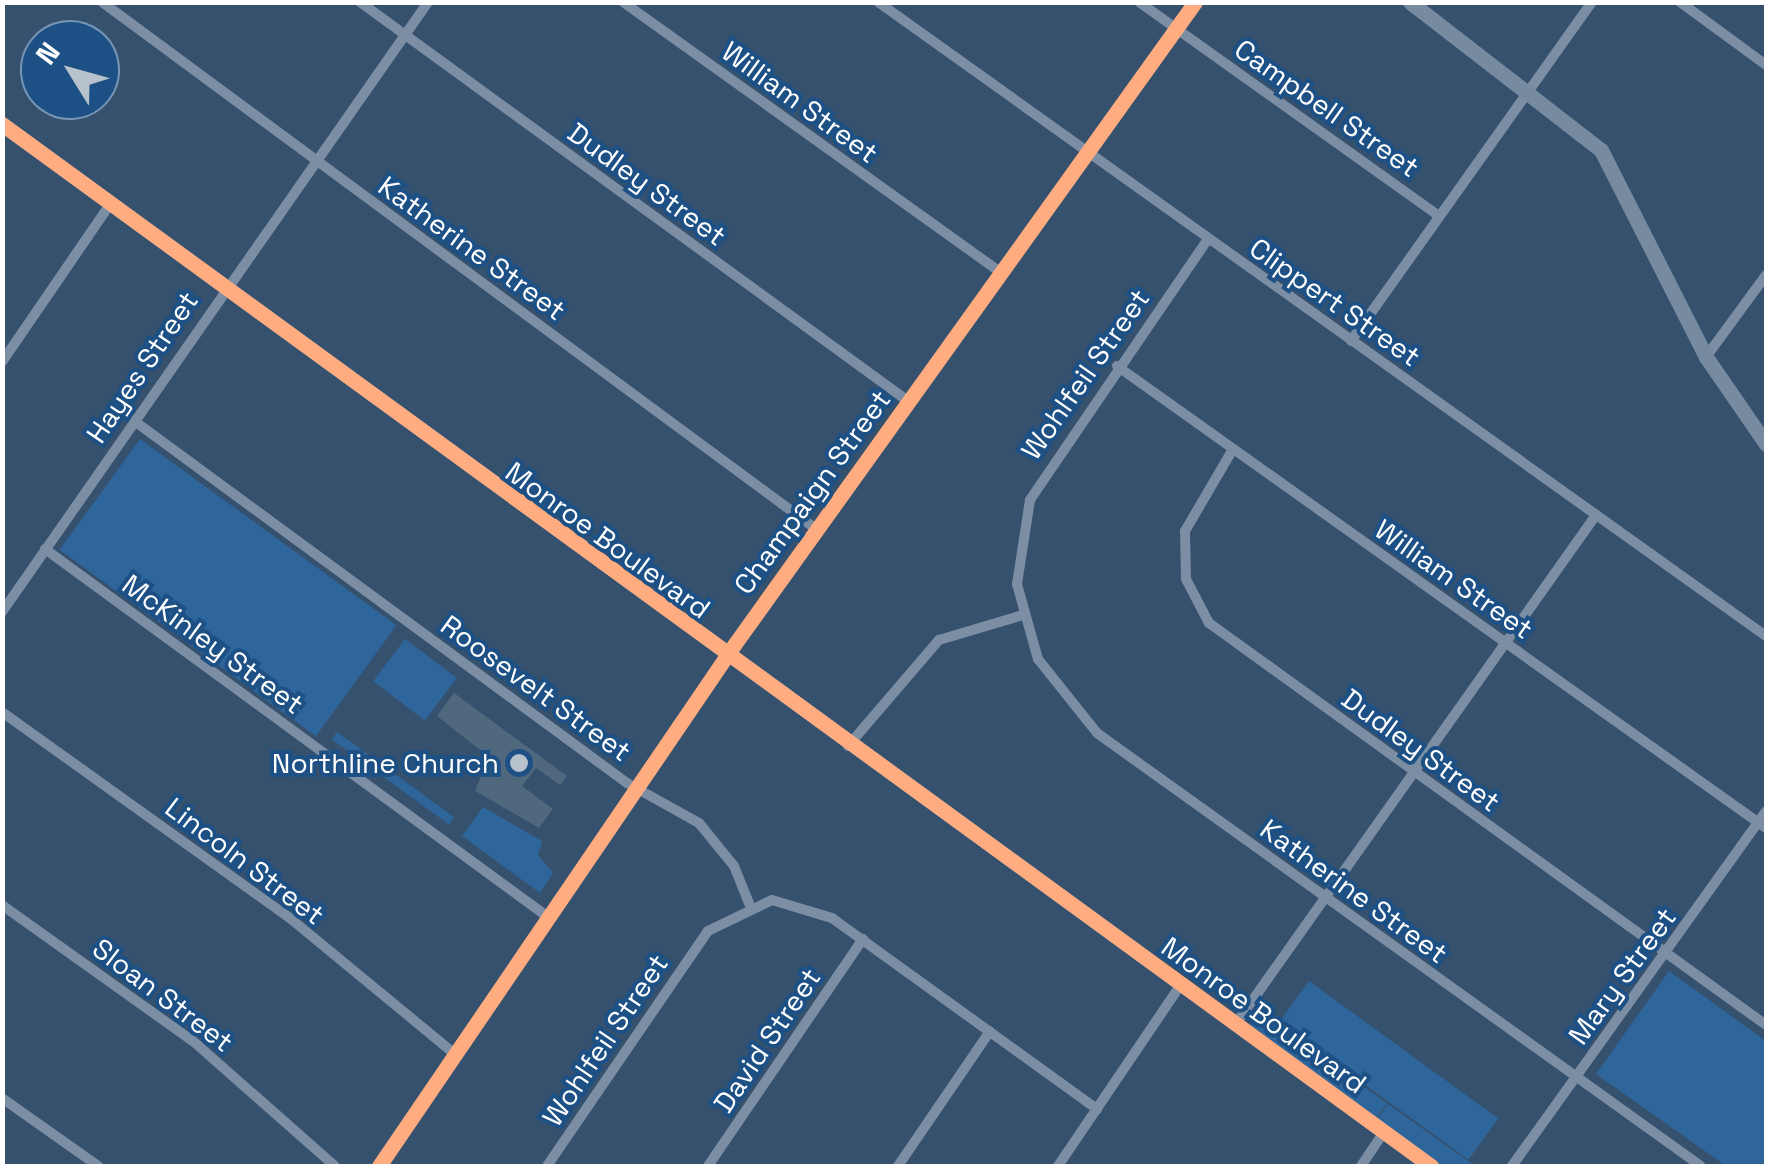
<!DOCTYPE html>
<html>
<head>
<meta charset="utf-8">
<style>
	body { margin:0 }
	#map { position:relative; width:1769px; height:1169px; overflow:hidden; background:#35516d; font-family:"Space Grotesk",sans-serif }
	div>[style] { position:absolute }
	.green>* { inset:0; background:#2e659b; transform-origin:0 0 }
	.building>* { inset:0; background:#50687e }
	.street>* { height:10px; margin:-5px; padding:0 5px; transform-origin:5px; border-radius:5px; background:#7b8ea3 }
	.secondary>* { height:15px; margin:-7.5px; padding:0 7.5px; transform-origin:7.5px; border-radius:7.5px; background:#768b9f }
	.cycleway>* { height:15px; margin:-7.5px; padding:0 7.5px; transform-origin:7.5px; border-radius:7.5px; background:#ffac80 }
	.dots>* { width:28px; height:28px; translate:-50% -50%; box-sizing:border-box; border:5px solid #1d5085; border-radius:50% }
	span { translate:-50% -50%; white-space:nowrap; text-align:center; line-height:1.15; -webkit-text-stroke:8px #1d5085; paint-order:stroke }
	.street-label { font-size:28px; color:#fff }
	.poi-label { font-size:28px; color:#fff }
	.right { translate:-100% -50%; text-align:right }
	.frame { position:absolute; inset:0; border:5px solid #fff; pointer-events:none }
	.north { position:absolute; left:20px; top:20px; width:100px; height:100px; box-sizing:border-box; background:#1d5085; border:2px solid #7796b6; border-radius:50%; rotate:307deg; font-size:28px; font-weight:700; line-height:40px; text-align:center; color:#fff }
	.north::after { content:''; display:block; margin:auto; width:35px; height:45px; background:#b8c2cc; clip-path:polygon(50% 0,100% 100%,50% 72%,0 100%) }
</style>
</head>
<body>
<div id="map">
	<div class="green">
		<div style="left:140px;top:439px;width:317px;height:137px;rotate:36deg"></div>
		<div style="left:405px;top:639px;width:65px;height:53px;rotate:37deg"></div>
		<div style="left:337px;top:732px;width:145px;height:9px;rotate:36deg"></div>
		<div style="clip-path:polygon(483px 807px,542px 841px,538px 855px,553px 873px,540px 893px,462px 836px)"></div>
		<div style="clip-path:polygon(1669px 971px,1766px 1041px,1766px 1166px,1726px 1166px,1596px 1074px)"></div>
		<div style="left:1309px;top:981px;width:234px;height:51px;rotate:36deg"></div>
		<div style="left:1260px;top:1011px;width:157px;height:18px;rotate:36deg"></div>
		<div style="clip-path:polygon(1388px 1104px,1475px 1166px,1443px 1166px,1377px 1119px)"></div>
	</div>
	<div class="building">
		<div style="clip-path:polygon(454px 693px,567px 776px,560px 785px,536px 768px,522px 786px,553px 809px,539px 828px,475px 791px,489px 757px,437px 716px)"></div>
	</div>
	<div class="street">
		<div style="left:102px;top:2px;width:887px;rotate:36.43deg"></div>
		<div style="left:360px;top:2px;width:678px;rotate:36.06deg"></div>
		<div style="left:623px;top:2px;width:464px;rotate:35.6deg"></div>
		<div style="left:878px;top:2px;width:1091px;rotate:35.53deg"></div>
		<div style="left:1139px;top:2px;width:369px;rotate:35.5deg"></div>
		<div style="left:1680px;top:2px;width:107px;rotate:36.2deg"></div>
		<div style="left:1208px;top:239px;width:316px;rotate:124.3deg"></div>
		<div style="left:1030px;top:500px;width:85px;rotate:98.8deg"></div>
		<div style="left:1017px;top:584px;width:78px;rotate:74.4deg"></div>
		<div style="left:1038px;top:659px;width:95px;rotate:51.4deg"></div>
		<div style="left:1097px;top:733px;width:743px;rotate:35.64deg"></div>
		<div style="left:1351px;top:341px;width:416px;rotate:-54.6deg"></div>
		<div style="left:1706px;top:357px;width:102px;rotate:-53.8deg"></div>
		<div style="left:2px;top:362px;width:193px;rotate:-55.6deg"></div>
		<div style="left:1117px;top:366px;width:797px;rotate:35.45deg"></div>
		<div style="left:133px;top:420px;width:613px;rotate:36.31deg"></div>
		<div style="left:627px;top:783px;width:82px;rotate:29.1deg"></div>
		<div style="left:699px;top:823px;width:55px;rotate:50.9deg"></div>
		<div style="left:734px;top:866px;width:40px;rotate:68deg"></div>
		<div style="left:1233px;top:449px;width:95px;rotate:120.3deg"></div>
		<div style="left:1185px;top:531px;width:48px;rotate:88.8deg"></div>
		<div style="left:1186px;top:579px;width:50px;rotate:62.4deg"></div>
		<div style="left:1209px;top:623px;width:687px;rotate:35.82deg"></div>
		<div style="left:45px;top:549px;width:623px;rotate:36.19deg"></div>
		<div style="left:2px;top:612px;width:744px;rotate:-55.07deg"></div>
		<div style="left:2px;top:712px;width:355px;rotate:35.6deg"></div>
		<div style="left:291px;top:919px;width:212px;rotate:39.5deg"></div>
		<div style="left:848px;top:746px;width:140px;rotate:-49.4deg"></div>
		<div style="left:939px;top:640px;width:88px;rotate:-16.6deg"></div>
		<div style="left:2px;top:905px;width:234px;rotate:35.5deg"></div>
		<div style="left:193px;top:1041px;width:189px;rotate:41.4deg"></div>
		<div style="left:1235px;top:1025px;width:625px;rotate:-54.71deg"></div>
		<div style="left:2px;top:1098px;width:118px;rotate:35.3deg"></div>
		<div style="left:379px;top:1166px;width:630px;rotate:-55.73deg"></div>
		<div style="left:734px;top:645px;width:791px;rotate:-54.36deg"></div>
		<div style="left:547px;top:1166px;width:285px;rotate:-55.6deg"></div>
		<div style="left:708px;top:931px;width:71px;rotate:-25.8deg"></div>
		<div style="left:772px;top:900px;width:63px;rotate:16.7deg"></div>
		<div style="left:832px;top:918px;width:327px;rotate:35.8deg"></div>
		<div style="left:708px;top:1166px;width:275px;rotate:-55.7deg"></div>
		<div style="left:898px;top:1166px;width:163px;rotate:-55.7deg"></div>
		<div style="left:1058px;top:1166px;width:217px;rotate:-55.9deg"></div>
		<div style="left:1361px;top:1166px;width:41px;rotate:-55.9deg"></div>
		<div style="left:1512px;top:1166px;width:437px;rotate:-54.4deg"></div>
	</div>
	<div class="secondary">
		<div style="left:1410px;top:2px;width:242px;rotate:37.8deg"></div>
		<div style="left:1601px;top:150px;width:232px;rotate:63.1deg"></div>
		<div style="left:1706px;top:357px;width:106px;rotate:55.4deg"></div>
		<div style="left:2px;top:124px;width:1769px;rotate:36.1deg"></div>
	</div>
	<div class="cycleway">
		<div style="left:2px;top:124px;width:1769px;rotate:36.1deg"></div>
		<div style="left:379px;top:1166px;width:630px;rotate:-55.73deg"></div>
		<div style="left:734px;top:645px;width:791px;rotate:-54.36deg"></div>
	</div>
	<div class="dots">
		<div style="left:519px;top:763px;background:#b8c2cc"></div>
	</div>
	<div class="street-label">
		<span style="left:800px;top:102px;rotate:36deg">William Street</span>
		<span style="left:1327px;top:108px;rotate:35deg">Campbell Street</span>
		<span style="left:647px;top:184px;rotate:36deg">Dudley Street</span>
		<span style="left:472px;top:248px;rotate:36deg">Katherine Street</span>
		<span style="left:1335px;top:302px;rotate:35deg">Clippert Street</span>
		<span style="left:142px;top:367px;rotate:-56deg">Hayes Street</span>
		<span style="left:1085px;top:374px;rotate:-55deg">Wohlfeil Street</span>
		<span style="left:812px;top:492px;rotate:-54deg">Champaign Street</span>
		<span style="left:608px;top:540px;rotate:36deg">Monroe Boulevard</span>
		<span style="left:1454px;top:579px;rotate:35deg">William Street</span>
		<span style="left:213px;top:644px;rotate:36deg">McKinley Street</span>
		<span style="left:536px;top:688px;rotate:36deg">Roosevelt Street</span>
		<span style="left:1421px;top:750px;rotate:36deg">Dudley Street</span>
		<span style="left:245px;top:861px;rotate:37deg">Lincoln Street</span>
		<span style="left:1354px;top:891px;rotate:36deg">Katherine Street</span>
		<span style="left:1622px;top:976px;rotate:-54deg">Mary Street</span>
		<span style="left:163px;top:995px;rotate:37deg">Sloan Street</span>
		<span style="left:1264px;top:1015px;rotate:36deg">Monroe Boulevard</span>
		<span style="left:605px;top:1040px;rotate:-56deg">Wohlfeil Street</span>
		<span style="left:767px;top:1040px;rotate:-56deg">David Street</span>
	</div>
	<div class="poi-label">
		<span class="right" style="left:499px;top:763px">Northline Church</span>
	</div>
	<div class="frame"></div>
	<div class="north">N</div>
</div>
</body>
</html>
